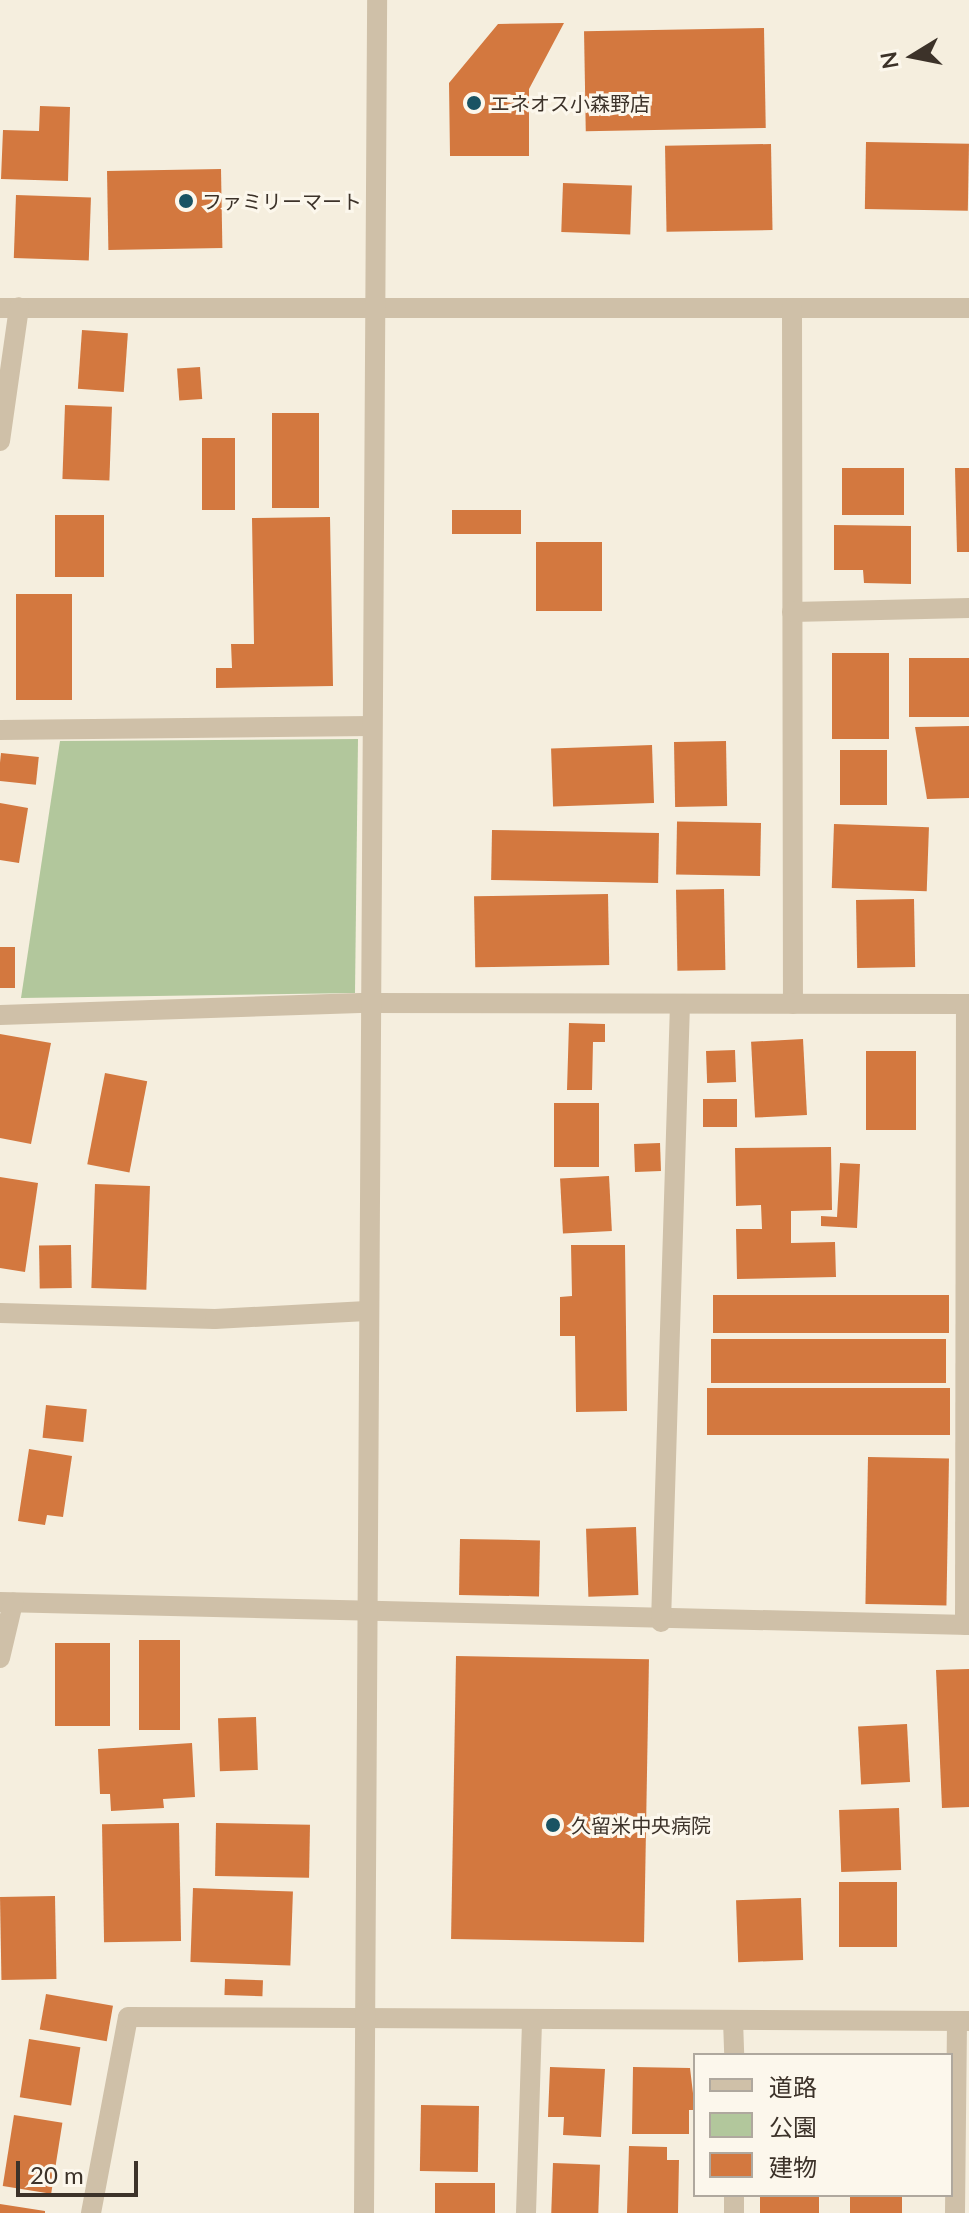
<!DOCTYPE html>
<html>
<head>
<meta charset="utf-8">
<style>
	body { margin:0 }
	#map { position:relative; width:969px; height:2213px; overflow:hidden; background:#f5eede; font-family:Lato,"Noto Sans JP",sans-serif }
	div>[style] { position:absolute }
	.green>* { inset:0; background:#b2c79c }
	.building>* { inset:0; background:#d3783f; transform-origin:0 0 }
	.minor>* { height:20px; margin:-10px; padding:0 10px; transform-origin:10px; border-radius:10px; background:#cfc0a8 }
	.dots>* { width:22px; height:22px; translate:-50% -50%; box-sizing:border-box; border:4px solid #fcf7ec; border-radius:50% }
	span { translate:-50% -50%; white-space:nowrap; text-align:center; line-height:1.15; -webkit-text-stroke:6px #fcf7ec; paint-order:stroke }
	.poi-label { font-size:20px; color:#3c3229 }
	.left { translate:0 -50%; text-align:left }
	.legend { position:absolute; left:693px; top:2053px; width:260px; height:144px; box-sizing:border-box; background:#fcf7ec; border:2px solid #afa89e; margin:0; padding:10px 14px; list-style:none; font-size:24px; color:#3c3229 }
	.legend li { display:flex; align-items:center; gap:16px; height:40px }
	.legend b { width:40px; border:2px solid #afa89e }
	.north { position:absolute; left:873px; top:16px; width:80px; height:80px; -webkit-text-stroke:6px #fcf7ec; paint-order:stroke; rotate:260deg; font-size:22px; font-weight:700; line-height:32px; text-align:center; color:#3c3229 }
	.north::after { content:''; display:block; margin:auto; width:28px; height:36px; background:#3c3229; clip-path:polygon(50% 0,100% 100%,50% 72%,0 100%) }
	.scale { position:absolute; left:16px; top:2161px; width:122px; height:36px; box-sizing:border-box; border:4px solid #3c3229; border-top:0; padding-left:10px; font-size:24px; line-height:28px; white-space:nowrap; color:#3c3229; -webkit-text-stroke:6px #fcf7ec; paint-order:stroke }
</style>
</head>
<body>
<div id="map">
	<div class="green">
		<div style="clip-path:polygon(358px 739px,355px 993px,21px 998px,60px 741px)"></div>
	</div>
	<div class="building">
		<div style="clip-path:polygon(564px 23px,529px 89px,529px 156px,450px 156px,449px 83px,498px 24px)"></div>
		<div style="left:764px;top:28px;width:100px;height:180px;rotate:89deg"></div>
		<div style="clip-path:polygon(40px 106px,70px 107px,68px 181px,1px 179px,3px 130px,39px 131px)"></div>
		<div style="left:866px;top:142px;width:103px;height:67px;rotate:1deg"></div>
		<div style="left:771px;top:144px;width:86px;height:106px;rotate:89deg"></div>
		<div style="left:221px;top:169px;width:79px;height:114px;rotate:89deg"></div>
		<div style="left:563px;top:183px;width:69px;height:49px;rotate:2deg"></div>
		<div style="left:16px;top:195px;width:75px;height:63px;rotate:2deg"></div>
		<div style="left:82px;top:330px;width:46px;height:59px;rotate:4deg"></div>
		<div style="left:200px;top:367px;width:32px;height:23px;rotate:86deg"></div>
		<div style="left:65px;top:405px;width:47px;height:74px;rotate:2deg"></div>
		<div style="left:272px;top:413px;width:47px;height:95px"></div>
		<div style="left:202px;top:438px;width:33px;height:72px"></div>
		<div style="left:842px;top:468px;width:62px;height:47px"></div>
		<div style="clip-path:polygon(955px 468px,969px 468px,969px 552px,957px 552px)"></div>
		<div style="left:452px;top:510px;width:69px;height:24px"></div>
		<div style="left:55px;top:515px;width:49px;height:62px"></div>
		<div style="clip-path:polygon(330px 517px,333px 686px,216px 688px,216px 668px,232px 668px,231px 644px,254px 644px,252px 518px)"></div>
		<div style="clip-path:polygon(834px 525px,911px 526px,911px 584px,864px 583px,863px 570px,834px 570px)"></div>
		<div style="left:536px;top:542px;width:66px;height:69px"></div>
		<div style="left:16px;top:594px;width:56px;height:106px"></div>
		<div style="left:832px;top:653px;width:57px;height:86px"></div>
		<div style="left:969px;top:658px;width:59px;height:60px;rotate:90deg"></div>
		<div style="clip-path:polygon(969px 726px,969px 798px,927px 799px,915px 727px)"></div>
		<div style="left:726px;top:741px;width:65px;height:52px;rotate:89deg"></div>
		<div style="left:652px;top:745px;width:58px;height:101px;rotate:88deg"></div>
		<div style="left:840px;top:750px;width:47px;height:55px"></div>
		<div style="left:1px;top:753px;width:38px;height:28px;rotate:6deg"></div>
		<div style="clip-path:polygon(0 803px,28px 808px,19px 863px,0 860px)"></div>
		<div style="left:761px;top:823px;width:53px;height:84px;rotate:91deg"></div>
		<div style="left:834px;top:824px;width:95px;height:64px;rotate:2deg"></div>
		<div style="left:492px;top:830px;width:167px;height:50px;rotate:1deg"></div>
		<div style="left:724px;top:889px;width:81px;height:48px;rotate:89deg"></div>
		<div style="left:608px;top:894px;width:71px;height:134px;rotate:89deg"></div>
		<div style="left:914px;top:899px;width:68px;height:58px;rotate:89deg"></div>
		<div style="left:0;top:947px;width:15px;height:41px"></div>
		<div style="clip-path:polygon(569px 1023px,605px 1024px,605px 1042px,593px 1042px,592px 1090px,567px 1090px)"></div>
		<div style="clip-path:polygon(0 1034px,51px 1043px,31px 1144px,0 1138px)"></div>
		<div style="left:803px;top:1039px;width:76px;height:52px;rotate:87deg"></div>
		<div style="left:735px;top:1050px;width:32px;height:29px;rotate:88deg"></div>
		<div style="left:866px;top:1051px;width:50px;height:79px"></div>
		<div style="left:105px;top:1073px;width:43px;height:93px;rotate:11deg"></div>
		<div style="left:737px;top:1099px;width:28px;height:34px;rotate:90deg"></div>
		<div style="left:554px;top:1103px;width:45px;height:64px"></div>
		<div style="left:660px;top:1143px;width:28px;height:26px;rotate:88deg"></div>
		<div style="clip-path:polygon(831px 1147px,832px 1210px,791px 1211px,791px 1243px,835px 1242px,836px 1277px,737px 1279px,736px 1229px,762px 1229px,761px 1205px,736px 1206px,735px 1148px)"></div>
		<div style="clip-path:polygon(840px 1163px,860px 1164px,857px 1228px,821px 1226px,821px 1216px,837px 1217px)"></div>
		<div style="left:609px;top:1176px;width:55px;height:49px;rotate:87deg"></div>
		<div style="clip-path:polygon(0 1177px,38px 1183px,25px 1272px,0 1268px)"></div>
		<div style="left:95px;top:1184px;width:55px;height:104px;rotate:2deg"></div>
		<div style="left:71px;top:1245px;width:43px;height:32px;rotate:89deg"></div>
		<div style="clip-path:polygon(571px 1245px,625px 1245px,627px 1411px,576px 1412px,575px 1336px,560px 1336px,560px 1297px,572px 1296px)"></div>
		<div style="left:713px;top:1295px;width:236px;height:38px"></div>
		<div style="left:711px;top:1339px;width:235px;height:44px"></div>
		<div style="left:707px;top:1388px;width:243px;height:47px"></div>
		<div style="left:46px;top:1405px;width:41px;height:33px;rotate:6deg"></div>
		<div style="clip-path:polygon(29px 1449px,72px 1456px,63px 1517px,47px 1515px,45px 1525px,18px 1521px)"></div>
		<div style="left:868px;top:1457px;width:81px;height:147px;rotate:1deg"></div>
		<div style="left:636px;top:1527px;width:68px;height:50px;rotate:88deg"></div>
		<div style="left:460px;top:1539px;width:80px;height:56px;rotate:1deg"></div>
		<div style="left:139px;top:1640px;width:41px;height:90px"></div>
		<div style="left:55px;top:1643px;width:55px;height:83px"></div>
		<div style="left:456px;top:1656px;width:193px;height:283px;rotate:1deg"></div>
		<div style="clip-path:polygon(969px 1669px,969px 1807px,942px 1808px,936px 1670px)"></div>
		<div style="left:256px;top:1717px;width:53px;height:38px;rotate:88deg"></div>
		<div style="left:907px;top:1724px;width:58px;height:49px;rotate:87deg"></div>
		<div style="clip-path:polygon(192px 1743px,195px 1797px,163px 1799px,164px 1808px,111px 1811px,110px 1794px,100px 1794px,98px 1749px)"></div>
		<div style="left:899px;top:1808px;width:62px;height:60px;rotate:88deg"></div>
		<div style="left:179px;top:1823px;width:118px;height:77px;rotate:89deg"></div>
		<div style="left:216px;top:1823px;width:94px;height:53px;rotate:1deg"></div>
		<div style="left:897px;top:1882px;width:65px;height:58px;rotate:90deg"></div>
		<div style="left:193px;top:1888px;width:100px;height:74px;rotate:2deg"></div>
		<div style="left:55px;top:1896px;width:83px;height:55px;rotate:89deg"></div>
		<div style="left:801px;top:1898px;width:62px;height:65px;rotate:88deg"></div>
		<div style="left:225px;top:1979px;width:38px;height:16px;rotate:2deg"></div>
		<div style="left:46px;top:1994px;width:68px;height:36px;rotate:10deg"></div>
		<div style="left:29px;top:2039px;width:52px;height:59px;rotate:9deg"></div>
		<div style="clip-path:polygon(550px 2067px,605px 2069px,601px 2137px,563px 2135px,564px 2117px,548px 2117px)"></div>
		<div style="clip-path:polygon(633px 2067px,690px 2068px,695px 2110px,689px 2110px,689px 2134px,632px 2134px)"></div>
		<div style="left:421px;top:2105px;width:58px;height:66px;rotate:1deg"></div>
		<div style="left:14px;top:2115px;width:49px;height:72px;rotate:9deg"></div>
		<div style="clip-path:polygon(629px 2146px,667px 2147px,667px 2160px,679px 2160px,678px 2213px,627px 2213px)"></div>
		<div style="left:553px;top:2163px;width:47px;height:50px;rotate:2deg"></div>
		<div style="left:435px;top:2183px;width:60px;height:30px"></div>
		<div style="left:760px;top:2195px;width:59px;height:18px"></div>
		<div style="left:850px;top:2195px;width:52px;height:18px"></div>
		<div style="clip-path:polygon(0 2204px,45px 2211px,45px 2213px,0 2213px)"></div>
	</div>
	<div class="minor">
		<div style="left:0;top:308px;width:969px"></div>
		<div style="left:792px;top:308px;width:696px;rotate:89.92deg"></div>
		<div style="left:0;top:441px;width:135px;rotate:-81.9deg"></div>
		<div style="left:792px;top:612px;width:177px;rotate:-1.3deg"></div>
		<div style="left:0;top:730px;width:371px;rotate:-0.6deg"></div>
		<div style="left:0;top:1015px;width:368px;rotate:-1.9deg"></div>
		<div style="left:368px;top:1003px;width:601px;rotate:0.1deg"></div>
		<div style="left:0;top:1313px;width:215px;rotate:1.6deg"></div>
		<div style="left:215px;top:1319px;width:152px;rotate:-3deg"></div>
		<div style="left:0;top:1602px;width:969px;rotate:1.36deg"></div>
		<div style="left:661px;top:1622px;width:618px;rotate:-88.24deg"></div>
		<div style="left:965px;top:1625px;width:621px;rotate:-89.91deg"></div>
		<div style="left:0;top:1658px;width:57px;rotate:-76.7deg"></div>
		<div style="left:733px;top:2020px;width:35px;rotate:88deg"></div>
		<div style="left:734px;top:2195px;width:18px;rotate:90deg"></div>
		<div style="left:91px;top:2213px;width:199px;rotate:-79.3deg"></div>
		<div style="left:128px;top:2017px;width:841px;rotate:0.27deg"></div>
		<div style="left:364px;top:2213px;width:2213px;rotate:-89.66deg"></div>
		<div style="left:526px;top:2213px;width:193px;rotate:-88.2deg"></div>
		<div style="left:955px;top:2213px;width:192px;rotate:-89.4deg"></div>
	</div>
	<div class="dots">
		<div style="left:474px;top:103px;background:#195363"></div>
		<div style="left:186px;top:201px;background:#195363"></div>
		<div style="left:553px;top:1825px;background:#195363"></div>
	</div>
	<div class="poi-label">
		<span class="left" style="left:490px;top:103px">エネオス小森野店</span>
		<span class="left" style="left:202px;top:201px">ファミリーマート</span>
		<span class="left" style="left:571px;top:1825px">久留米中央病院</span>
	</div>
	<ul class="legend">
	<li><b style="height:10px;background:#cfc0a8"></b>道路</li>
	<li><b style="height:22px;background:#b2c79c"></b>公園</li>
	<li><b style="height:22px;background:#d3783f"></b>建物</li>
	</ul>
	<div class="north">N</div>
	<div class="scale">20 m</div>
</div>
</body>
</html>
